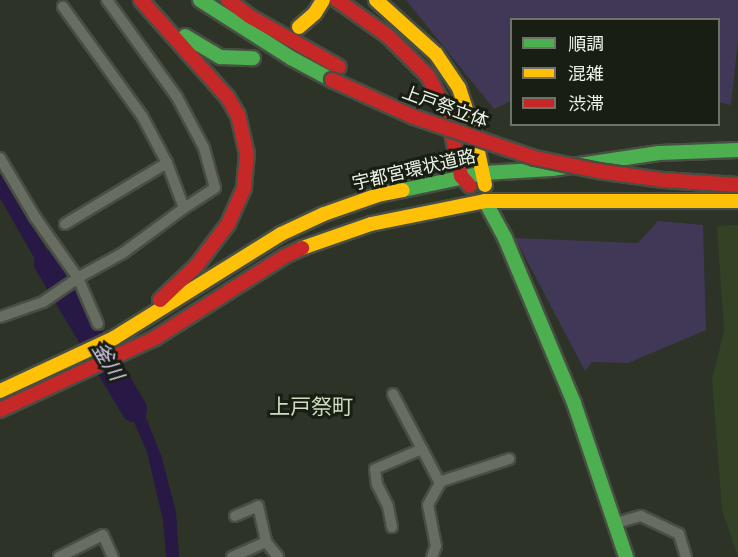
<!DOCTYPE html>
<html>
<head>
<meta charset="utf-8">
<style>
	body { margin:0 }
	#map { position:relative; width:738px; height:557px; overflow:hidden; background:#2d3326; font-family:"Source Sans 3","Noto Sans JP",sans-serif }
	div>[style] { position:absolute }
	.built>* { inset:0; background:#334125 }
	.green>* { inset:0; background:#403856 }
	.water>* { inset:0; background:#281845; transform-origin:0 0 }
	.river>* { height:26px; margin:-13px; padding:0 13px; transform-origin:13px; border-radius:13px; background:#281845 }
	.roads { filter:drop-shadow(2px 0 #484e43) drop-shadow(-2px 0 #484e43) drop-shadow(0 2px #484e43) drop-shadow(0 -2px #484e43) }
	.street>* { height:10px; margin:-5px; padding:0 5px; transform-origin:5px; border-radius:5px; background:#686d62 }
	.fast>* { height:14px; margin:-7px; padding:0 7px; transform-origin:7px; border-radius:7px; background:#4caf50 }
	.slow>* { height:14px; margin:-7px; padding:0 7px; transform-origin:7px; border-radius:7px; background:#ffc107 }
	.jam>* { height:14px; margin:-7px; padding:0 7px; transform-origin:7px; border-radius:7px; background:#c62828 }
	.bridges { filter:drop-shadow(2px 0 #484e43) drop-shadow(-2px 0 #484e43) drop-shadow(0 2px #484e43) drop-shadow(0 -2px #484e43) }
	.jam-bridge>* { height:14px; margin:-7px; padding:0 7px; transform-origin:7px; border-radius:7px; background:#c62828 }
	span { translate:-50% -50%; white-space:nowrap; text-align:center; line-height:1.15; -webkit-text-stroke:6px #181e13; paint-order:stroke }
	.street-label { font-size:18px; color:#ecf4e5 }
	.water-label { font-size:20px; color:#d6cef1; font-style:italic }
	.quarter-label { font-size:21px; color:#ceddc0 }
	.legend { position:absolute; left:510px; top:18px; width:210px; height:108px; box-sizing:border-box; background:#181e13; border:2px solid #6d7467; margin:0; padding:8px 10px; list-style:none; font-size:18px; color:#ecf4e5 }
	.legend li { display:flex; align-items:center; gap:12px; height:30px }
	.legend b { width:30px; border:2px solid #6d7467 }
</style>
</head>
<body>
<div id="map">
	<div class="built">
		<div style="clip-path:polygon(738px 225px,738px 557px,722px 510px,712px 379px,724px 331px,717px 226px)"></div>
	</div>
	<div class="green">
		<div style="clip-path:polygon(406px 0,738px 0,738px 41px,731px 105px,719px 102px,718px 20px,512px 20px,511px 101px,494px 109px)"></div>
		<div style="clip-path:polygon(658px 221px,703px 225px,706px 330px,628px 363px,592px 362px,585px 371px,515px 238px,638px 243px)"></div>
	</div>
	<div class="water">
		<div style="clip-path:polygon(0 172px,65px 280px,52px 289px,0 198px)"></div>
		<div style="left:72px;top:291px;width:43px;height:16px;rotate:59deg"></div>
		<div style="clip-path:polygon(123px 377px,143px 410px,161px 455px,176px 512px,179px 557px,166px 557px,163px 520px,147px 452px,132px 417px,110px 383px)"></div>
	</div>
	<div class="river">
		<div style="left:47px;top:263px;width:170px;rotate:59.2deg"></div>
	</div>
	<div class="roads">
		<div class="street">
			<div style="left:107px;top:0;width:120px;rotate:54.2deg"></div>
			<div style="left:177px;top:97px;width:58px;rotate:62.1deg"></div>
			<div style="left:204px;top:148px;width:41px;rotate:74.6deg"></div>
			<div style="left:215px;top:188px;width:37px;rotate:147deg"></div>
			<div style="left:0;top:158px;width:69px;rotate:59.3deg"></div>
			<div style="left:35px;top:217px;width:75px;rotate:54.8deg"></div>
			<div style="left:78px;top:278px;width:50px;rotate:66.5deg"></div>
			<div style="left:65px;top:224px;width:119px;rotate:-30.9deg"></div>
			<div style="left:0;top:317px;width:46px;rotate:-19.2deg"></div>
			<div style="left:43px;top:302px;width:46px;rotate:-34.4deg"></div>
			<div style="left:81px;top:276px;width:48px;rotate:-28.7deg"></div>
			<div style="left:123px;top:253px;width:76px;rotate:-36.4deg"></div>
			<div style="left:184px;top:208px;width:48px;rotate:-110.7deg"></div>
			<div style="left:167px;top:163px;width:53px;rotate:-118deg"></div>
			<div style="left:142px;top:116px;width:135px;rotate:-125.9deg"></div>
			<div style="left:393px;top:394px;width:101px;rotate:62.2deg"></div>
			<div style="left:440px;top:483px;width:25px;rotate:119deg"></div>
			<div style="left:428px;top:505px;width:42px;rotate:79deg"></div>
			<div style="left:436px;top:546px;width:12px;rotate:110deg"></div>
			<div style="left:439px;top:482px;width:74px;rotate:-18.2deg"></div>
			<div style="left:235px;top:516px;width:25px;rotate:-23deg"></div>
			<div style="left:258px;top:506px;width:37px;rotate:77deg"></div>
			<div style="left:266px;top:542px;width:19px;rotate:51deg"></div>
			<div style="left:616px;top:523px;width:26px;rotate:-16deg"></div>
			<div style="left:641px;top:516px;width:42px;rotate:25.3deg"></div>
			<div style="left:679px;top:534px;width:24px;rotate:73deg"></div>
			<div style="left:392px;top:527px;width:21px;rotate:-101deg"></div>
			<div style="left:388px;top:506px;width:25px;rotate:-117deg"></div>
			<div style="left:377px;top:484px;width:15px;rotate:-98deg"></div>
			<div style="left:375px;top:469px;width:51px;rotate:-23.1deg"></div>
			<div style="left:59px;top:557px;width:49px;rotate:-26.6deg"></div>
			<div style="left:103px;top:535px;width:24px;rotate:66deg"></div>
			<div style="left:232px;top:557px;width:37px;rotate:-24deg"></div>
		</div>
		<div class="fast">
			<div style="left:200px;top:0;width:108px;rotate:32.5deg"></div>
			<div style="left:291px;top:58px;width:47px;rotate:28.2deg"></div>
			<div style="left:185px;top:36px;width:41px;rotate:31deg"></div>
			<div style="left:220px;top:57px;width:33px;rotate:2deg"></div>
			<div style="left:403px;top:190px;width:83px;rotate:-11.9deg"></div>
			<div style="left:484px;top:173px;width:68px;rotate:-3.4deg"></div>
			<div style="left:552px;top:169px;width:108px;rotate:-8.5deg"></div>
			<div style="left:659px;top:153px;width:79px;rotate:-2.2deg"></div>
			<div style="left:485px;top:201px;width:42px;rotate:61.6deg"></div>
			<div style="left:505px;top:238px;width:179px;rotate:67.3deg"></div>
			<div style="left:574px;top:403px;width:163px;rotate:71.3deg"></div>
		</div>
		<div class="slow">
			<div style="left:376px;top:0;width:81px;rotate:42deg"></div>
			<div style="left:436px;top:54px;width:41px;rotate:55.9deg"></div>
			<div style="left:459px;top:88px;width:52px;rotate:71.9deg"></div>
			<div style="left:475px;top:137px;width:49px;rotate:78.2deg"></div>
			<div style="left:299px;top:27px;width:21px;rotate:-41deg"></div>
			<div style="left:315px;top:13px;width:15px;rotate:-58deg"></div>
			<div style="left:302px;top:248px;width:73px;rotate:-19.2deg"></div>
			<div style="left:371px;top:224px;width:116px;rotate:-11.4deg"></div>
			<div style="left:485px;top:201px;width:253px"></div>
			<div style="left:0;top:391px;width:126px;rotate:-24.9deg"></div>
			<div style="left:114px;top:338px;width:197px;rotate:-31.9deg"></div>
			<div style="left:281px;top:234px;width:47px;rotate:-24.9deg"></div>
			<div style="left:324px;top:214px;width:57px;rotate:-19.4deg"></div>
			<div style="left:378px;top:195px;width:25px;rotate:-11deg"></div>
		</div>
		<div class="jam">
			<div style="left:141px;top:0;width:131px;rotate:48.4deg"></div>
			<div style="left:228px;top:98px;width:20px;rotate:60deg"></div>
			<div style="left:238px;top:115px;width:39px;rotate:77deg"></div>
			<div style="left:247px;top:153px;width:35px;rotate:95deg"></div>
			<div style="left:244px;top:188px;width:39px;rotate:114deg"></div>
			<div style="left:228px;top:224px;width:51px;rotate:127.1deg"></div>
			<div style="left:197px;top:265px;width:51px;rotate:136.6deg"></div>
			<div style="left:228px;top:0;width:26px;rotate:37deg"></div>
			<div style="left:249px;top:16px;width:103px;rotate:29.5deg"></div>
			<div style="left:337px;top:0;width:62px;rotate:35.2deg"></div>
			<div style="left:388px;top:36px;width:57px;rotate:45deg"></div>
			<div style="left:428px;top:76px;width:43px;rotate:62.2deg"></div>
			<div style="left:448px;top:114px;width:63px;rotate:78.2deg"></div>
			<div style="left:461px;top:176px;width:13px;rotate:48deg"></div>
			<div style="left:0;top:410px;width:171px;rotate:-24.9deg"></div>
			<div style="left:155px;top:338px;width:154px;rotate:-32.2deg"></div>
			<div style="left:285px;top:256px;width:19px;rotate:-25deg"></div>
		</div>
	</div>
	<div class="bridges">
		<div class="jam-bridge">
			<div style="left:332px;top:80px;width:90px;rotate:24.3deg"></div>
			<div style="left:414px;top:117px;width:128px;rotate:18.7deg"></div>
			<div style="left:535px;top:158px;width:64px;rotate:11.7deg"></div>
			<div style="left:598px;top:171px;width:66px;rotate:7.9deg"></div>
			<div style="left:663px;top:180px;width:75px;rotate:3.8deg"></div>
		</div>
	</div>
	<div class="street-label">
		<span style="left:445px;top:108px;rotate:20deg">上戸祭立体</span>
		<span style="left:414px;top:171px;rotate:-13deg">宇都宮環状道路</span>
	</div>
	<div class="water-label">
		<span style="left:107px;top:362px;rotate:59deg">釜川</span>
	</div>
	<div class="quarter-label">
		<span style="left:311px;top:407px">上戸祭町</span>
	</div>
	<ul class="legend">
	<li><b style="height:8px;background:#4caf50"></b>順調</li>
	<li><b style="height:8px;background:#ffc107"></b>混雑</li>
	<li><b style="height:8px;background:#c62828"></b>渋滞</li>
	</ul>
</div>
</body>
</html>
